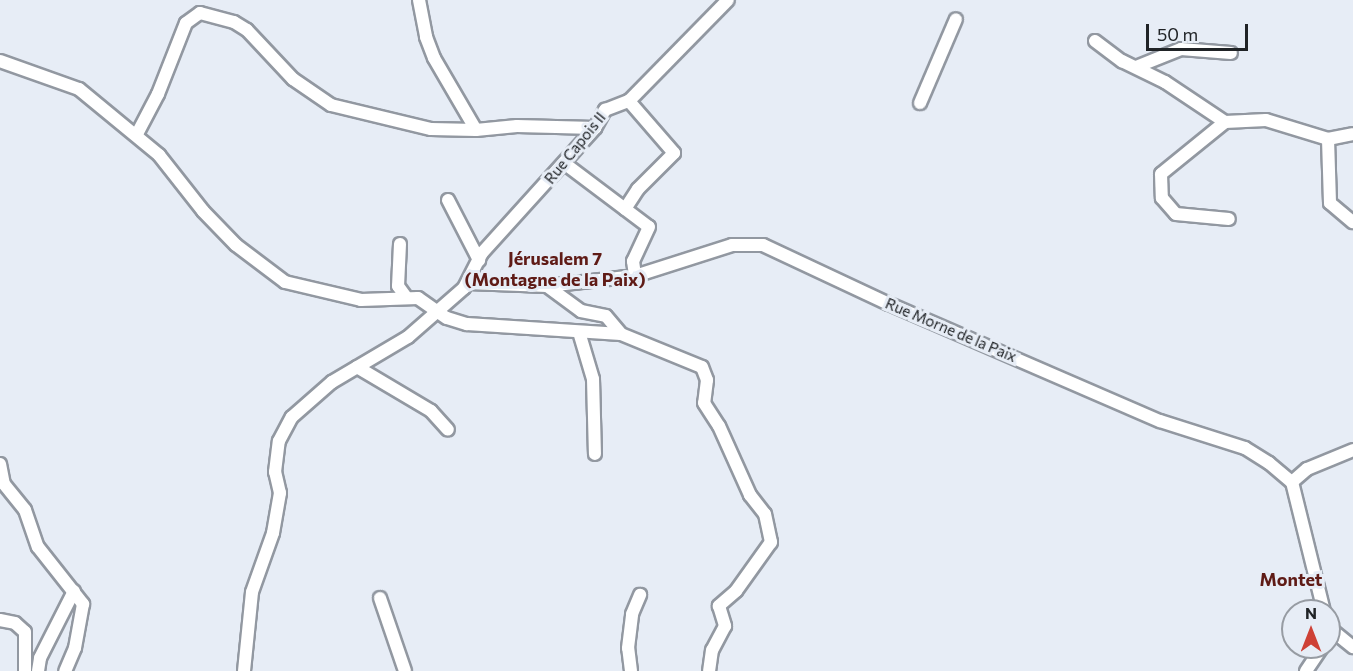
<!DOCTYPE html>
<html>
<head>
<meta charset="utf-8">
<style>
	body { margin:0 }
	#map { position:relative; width:1353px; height:671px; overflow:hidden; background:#e7edf6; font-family:Commissioner,sans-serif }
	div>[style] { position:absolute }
	.roads { filter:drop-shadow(2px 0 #9298a1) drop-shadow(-2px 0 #9298a1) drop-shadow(0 2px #9298a1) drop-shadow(0 -2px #9298a1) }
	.street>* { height:12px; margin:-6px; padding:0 6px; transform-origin:6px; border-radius:6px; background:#fff }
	span { translate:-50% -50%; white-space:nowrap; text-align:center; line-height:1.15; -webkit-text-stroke:6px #e7edf6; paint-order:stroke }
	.street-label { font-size:15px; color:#202326 }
	.quarter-label { font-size:18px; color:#5f1b16; font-weight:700 }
	.north { position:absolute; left:1281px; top:599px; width:60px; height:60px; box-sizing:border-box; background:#e7edf6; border:2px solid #979ca3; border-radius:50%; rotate:0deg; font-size:16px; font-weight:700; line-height:24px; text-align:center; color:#202326 }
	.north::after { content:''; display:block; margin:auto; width:21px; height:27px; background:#ce4136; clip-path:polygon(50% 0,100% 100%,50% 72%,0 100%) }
	.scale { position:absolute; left:1146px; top:24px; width:102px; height:27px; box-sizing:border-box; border:3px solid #202326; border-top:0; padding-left:8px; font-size:18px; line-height:21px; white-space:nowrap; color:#202326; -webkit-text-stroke:4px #e7edf6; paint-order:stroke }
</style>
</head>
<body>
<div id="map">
	<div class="roads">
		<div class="street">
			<div style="left:419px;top:0;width:38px;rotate:79deg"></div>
			<div style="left:426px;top:37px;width:22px;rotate:69deg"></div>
			<div style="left:434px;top:58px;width:83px;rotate:59.7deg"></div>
			<div style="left:476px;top:130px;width:41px;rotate:-5.6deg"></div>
			<div style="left:517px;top:126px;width:78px;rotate:1.5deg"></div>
			<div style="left:1095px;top:41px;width:34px;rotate:37deg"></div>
			<div style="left:1122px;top:61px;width:48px;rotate:26deg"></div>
			<div style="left:1165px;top:82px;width:72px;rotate:33.7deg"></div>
			<div style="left:1225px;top:122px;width:41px;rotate:-2.8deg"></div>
			<div style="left:1266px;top:120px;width:65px;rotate:17deg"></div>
			<div style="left:1328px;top:139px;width:25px;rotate:-11deg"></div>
			<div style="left:0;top:61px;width:84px;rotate:19.5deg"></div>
			<div style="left:79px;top:89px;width:104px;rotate:39.5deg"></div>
			<div style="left:159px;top:155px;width:71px;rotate:51.8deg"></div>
			<div style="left:203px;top:211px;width:47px;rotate:45.9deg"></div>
			<div style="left:236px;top:245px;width:61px;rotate:37.1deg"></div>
			<div style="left:285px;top:282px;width:78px;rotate:13.3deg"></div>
			<div style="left:361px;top:300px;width:57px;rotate:-2deg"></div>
			<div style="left:418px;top:298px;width:35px;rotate:35deg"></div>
			<div style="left:447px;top:318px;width:21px;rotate:17deg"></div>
			<div style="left:467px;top:324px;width:154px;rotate:3.7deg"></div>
			<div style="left:1136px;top:67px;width:48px;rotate:-21.8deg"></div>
			<div style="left:1181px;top:49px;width:50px;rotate:4.6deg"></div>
			<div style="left:920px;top:103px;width:91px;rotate:-66.8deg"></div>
			<div style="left:1225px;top:122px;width:82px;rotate:140.9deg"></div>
			<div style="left:1161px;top:174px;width:24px;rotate:88deg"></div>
			<div style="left:1162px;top:198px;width:21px;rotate:49deg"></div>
			<div style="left:1176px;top:214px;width:53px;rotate:5.4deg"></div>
			<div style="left:137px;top:134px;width:45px;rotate:-62.3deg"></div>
			<div style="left:158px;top:94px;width:76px;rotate:-68.5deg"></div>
			<div style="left:186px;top:23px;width:17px;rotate:-36deg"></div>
			<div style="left:200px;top:13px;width:35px;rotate:15deg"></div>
			<div style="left:234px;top:22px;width:15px;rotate:32deg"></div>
			<div style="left:247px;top:30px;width:67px;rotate:46.8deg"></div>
			<div style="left:293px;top:79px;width:46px;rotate:34.4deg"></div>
			<div style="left:331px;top:105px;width:103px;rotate:13.5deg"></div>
			<div style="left:431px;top:129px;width:45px;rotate:1.3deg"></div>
			<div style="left:1328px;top:139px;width:64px;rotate:88.2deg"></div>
			<div style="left:1330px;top:203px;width:30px;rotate:40deg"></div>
			<div style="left:564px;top:163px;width:106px;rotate:37deg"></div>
			<div style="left:649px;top:227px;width:38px;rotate:115deg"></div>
			<div style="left:633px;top:261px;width:15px;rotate:82deg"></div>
			<div style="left:448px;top:200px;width:68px;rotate:62.7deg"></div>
			<div style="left:625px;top:209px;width:24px;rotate:-57deg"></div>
			<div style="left:638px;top:189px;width:51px;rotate:-45deg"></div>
			<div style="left:674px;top:153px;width:69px;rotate:-130.9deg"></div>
			<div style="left:400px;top:244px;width:42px;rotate:92.7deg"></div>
			<div style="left:398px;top:286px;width:14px;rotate:54deg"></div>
			<div style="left:468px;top:283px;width:79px;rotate:2.2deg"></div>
			<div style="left:547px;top:286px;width:89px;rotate:-6.5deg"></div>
			<div style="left:635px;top:276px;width:102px;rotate:-17.7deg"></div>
			<div style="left:732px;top:245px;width:31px"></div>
			<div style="left:763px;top:245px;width:139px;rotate:25.1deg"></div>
			<div style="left:889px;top:304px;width:295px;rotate:23.4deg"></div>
			<div style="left:1160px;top:421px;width:89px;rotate:17.6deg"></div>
			<div style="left:1245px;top:448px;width:28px;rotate:32deg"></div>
			<div style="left:1269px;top:463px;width:30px;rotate:40deg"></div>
			<div style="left:1292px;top:482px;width:133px;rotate:76.1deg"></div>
			<div style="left:547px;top:286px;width:42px;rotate:36.3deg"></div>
			<div style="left:581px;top:311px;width:25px;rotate:11deg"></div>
			<div style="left:606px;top:316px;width:23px;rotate:50deg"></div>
			<div style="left:621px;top:334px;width:87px;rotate:22.2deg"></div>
			<div style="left:702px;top:367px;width:14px;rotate:69deg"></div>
			<div style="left:707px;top:380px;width:23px;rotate:97deg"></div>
			<div style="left:704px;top:403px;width:27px;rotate:57deg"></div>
			<div style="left:719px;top:426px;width:76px;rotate:65.8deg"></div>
			<div style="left:750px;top:495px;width:24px;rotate:52deg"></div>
			<div style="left:765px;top:514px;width:29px;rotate:78deg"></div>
			<div style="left:771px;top:542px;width:60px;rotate:125.5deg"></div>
			<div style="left:736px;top:591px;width:23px;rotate:139deg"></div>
			<div style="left:719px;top:606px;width:21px;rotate:73deg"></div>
			<div style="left:725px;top:626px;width:27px;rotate:118deg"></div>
			<div style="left:712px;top:650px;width:21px;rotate:98deg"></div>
			<div style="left:579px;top:332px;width:49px;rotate:73.4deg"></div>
			<div style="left:593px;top:379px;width:75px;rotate:88.5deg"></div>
			<div style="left:357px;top:367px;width:86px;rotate:30.7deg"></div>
			<div style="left:431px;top:411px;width:25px;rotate:48deg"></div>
			<div style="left:0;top:464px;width:20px;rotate:79deg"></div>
			<div style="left:4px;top:484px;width:33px;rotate:51deg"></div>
			<div style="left:25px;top:510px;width:39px;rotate:71deg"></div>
			<div style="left:38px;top:547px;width:73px;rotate:51.7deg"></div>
			<div style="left:83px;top:604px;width:45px;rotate:100.3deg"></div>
			<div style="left:75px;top:648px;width:25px;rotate:113deg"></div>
			<div style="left:1292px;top:482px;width:20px;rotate:-41deg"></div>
			<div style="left:1307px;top:469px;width:50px;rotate:-22.4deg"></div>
			<div style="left:380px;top:598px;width:77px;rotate:71.1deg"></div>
			<div style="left:0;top:620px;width:15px;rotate:11deg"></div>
			<div style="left:15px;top:623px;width:13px;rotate:42deg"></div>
			<div style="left:25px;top:632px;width:39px;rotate:90deg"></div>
			<div style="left:1329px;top:623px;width:9px;rotate:63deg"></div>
			<div style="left:1333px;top:631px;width:26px;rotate:39deg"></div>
			<div style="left:38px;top:671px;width:13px;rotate:-81deg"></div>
			<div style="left:40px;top:658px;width:75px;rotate:-63.1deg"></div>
			<div style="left:244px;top:671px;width:79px;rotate:-84.2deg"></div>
			<div style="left:252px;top:592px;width:63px;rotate:-70.4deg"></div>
			<div style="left:273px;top:533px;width:41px;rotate:-80.1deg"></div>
			<div style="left:280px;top:493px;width:22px;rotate:-103deg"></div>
			<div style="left:275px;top:472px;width:31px;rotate:-83deg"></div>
			<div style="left:279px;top:441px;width:27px;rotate:-62deg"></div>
			<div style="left:292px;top:417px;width:53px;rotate:-41.2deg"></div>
			<div style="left:332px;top:382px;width:88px;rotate:-30.6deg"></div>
			<div style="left:408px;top:337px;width:74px;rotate:-41.2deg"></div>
			<div style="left:464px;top:288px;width:39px;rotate:-63deg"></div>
			<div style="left:482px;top:253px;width:169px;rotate:-47.9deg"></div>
			<div style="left:595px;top:128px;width:21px;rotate:-61deg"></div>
			<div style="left:605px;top:110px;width:26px;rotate:-21deg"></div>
			<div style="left:629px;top:101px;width:141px;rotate:-45.6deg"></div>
			<div style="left:631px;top:671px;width:23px;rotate:-97deg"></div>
			<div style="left:628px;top:648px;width:34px;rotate:-83deg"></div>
			<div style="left:632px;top:614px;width:21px;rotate:-67deg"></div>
			<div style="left:1306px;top:671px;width:29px;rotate:-56deg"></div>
		</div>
	</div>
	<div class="street-label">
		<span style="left:575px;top:148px;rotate:-51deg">Rue Capois II</span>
		<span style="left:951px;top:330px;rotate:23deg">Rue Morne de la Paix</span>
	</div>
	<div class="quarter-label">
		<span style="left:555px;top:269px">Jérusalem 7<br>(Montagne de la Paix)</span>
		<span style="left:1291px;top:579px">Montet</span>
	</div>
	<div class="north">N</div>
	<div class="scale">50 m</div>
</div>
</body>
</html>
